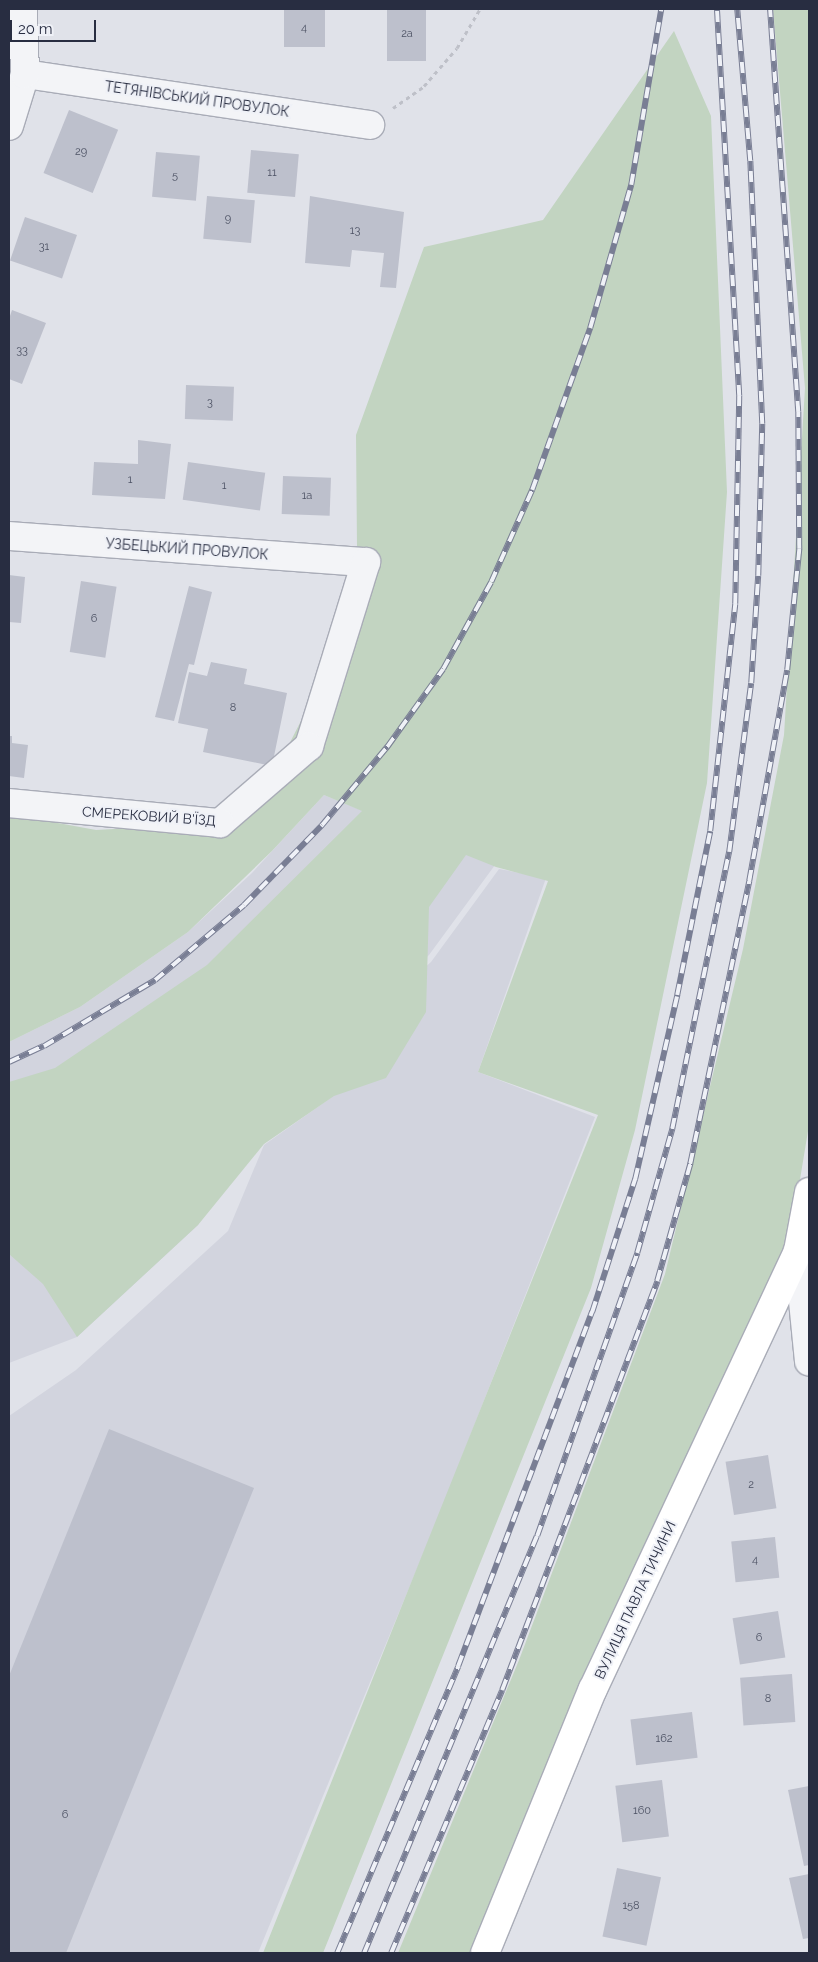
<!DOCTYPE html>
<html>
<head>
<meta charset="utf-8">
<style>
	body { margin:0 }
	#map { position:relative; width:818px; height:1962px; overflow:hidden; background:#e0e2e9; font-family:Raleway,sans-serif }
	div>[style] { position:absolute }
	.built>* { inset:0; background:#d2d4de }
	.green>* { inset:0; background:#c2d4c1 }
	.building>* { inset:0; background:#bdc0cc; transform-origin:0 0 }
	.path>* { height:3px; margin-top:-1.5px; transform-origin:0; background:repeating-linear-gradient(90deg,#bec0c8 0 4px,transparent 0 8px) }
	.roads { filter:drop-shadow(1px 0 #a9acb7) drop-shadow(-1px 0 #a9acb7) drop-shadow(0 1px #a9acb7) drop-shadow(0 -1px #a9acb7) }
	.street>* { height:28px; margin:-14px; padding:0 14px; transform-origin:14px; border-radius:14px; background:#f3f4f7 }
	.secondary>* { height:28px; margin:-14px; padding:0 14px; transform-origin:14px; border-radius:14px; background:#fff }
	.rail>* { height:5.5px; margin-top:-2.75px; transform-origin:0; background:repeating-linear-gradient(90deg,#eff1f7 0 11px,#797e94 0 22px); box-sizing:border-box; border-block:1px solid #797e94 }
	span { translate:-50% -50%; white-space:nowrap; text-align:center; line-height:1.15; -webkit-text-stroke:4px #eff1f7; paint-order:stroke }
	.number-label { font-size:11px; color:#4d5264 }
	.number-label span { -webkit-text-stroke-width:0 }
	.street-label { font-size:14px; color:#282d41 }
	.frame { position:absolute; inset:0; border:10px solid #282d41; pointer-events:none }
	.scale { position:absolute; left:10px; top:20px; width:86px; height:22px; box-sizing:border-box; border:2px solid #282d41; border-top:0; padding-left:6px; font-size:15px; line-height:18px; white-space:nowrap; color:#282d41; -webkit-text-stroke:4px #eff1f7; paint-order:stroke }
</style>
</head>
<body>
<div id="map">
	<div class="built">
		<div style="clip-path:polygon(324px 795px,495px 865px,429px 955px,329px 1051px,247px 1143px,198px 1225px,77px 1337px,9px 1363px,9px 1042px,80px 1007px,188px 932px,252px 873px)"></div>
		<div style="clip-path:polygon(499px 869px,546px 878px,478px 1072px,595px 1117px,438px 1518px,258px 1953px,9px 1953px,9px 1416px,76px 1370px,228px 1231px,264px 1145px,332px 1097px,332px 1049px,431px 962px)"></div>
	</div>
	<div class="green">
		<div style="clip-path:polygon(773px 9px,809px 9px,809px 1125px,789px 1246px,484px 1953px,398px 1953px,519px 1660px,665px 1274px,743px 949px,784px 735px,805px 388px)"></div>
		<div style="clip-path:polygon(674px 31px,711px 116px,727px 492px,707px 783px,635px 1130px,591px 1288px,323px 1953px,263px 1953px,598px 1115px,478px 1072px,548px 881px,496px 867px,466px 855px,429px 907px,426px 1012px,386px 1078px,334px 1096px,264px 1144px,198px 1225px,77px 1337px,43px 1284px,9px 1254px,9px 1082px,55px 1068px,207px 965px,362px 811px,324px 795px,272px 851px,188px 932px,80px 1007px,9px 1042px,9px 814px,96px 830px,220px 823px,274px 774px,341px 642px,366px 562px,357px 547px,356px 435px,424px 247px,543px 220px)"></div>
	</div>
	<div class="building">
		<div style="left:284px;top:9px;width:41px;height:38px"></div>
		<div style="left:387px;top:9px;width:39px;height:52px"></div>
		<div style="left:69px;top:110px;width:53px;height:68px;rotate:22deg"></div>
		<div style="left:251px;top:150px;width:48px;height:43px;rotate:5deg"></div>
		<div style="left:156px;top:152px;width:44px;height:45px;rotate:5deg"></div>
		<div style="left:207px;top:196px;width:48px;height:43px;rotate:5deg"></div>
		<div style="clip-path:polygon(310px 196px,404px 212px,396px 288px,380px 287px,384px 253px,352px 250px,350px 267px,305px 263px)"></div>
		<div style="left:25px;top:217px;width:55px;height:46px;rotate:19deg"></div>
		<div style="clip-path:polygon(12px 310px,46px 323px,22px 384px,9px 379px,9px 319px)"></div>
		<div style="left:186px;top:385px;width:48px;height:34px;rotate:2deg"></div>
		<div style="clip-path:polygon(138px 440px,171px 444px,165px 499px,92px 495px,94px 462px,138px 464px)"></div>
		<div style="left:188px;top:462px;width:78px;height:38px;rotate:8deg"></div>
		<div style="left:283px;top:476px;width:48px;height:38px;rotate:2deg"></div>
		<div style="clip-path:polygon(9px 575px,25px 577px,21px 623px,9px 622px)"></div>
		<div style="left:81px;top:581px;width:36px;height:72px;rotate:9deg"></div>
		<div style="clip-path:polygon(189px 586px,212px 592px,194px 665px,189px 664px,174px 721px,155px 717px)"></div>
		<div style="clip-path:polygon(211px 662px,247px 669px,244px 684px,287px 693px,272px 766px,203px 752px,208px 729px,178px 723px,189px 672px,207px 676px)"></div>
		<div style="clip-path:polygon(9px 736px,12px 736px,12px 743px,28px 745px,24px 778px,9px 776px)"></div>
		<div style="clip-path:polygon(109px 1429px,254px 1488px,66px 1953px,9px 1953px,9px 1676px)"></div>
		<div style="left:768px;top:1455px;width:54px;height:43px;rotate:81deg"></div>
		<div style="left:775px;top:1537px;width:41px;height:44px;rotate:84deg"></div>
		<div style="left:778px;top:1611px;width:47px;height:46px;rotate:81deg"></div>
		<div style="left:792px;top:1674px;width:48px;height:52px;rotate:86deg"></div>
		<div style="left:692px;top:1712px;width:46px;height:62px;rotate:83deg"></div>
		<div style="left:662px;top:1780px;width:57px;height:47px;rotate:83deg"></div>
		<div style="clip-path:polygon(809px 1786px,809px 1865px,804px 1866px,788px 1790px)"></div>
		<div style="left:617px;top:1868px;width:45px;height:70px;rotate:12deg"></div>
		<div style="clip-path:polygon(809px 1874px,809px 1938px,803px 1939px,789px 1878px)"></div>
	</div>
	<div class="path">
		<div style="left:393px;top:108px;width:38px;rotate:-35deg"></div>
		<div style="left:424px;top:86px;width:50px;rotate:-49deg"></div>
		<div style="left:457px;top:48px;width:45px;rotate:-59.5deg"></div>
	</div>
	<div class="roads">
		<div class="street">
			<div style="left:25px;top:74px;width:349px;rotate:8.4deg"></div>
			<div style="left:9px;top:126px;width:54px;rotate:-72.9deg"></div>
			<div style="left:25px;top:74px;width:65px;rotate:-91.8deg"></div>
			<div style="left:9px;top:536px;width:358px;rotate:4.2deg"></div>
			<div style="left:366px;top:562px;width:193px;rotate:107.2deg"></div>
			<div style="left:309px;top:746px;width:118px;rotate:139.1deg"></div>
			<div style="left:220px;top:823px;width:212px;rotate:-174.6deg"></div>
			<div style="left:798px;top:1251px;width:111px;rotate:84.3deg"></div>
		</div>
		<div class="secondary">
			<div style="left:485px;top:1953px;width:285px;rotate:-67.8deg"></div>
			<div style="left:593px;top:1689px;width:484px;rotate:-64.9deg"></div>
			<div style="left:798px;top:1251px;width:60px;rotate:-79.4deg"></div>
		</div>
	</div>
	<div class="rail">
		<div style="left:9px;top:1062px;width:38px;rotate:-25deg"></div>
		<div style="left:44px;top:1046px;width:129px;rotate:-30.7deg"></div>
		<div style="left:155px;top:980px;width:116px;rotate:-40.1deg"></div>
		<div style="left:244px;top:905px;width:112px;rotate:-45.7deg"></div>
		<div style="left:322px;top:825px;width:102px;rotate:-50.2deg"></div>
		<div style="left:387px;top:747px;width:96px;rotate:-54.3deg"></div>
		<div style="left:443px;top:669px;width:99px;rotate:-61.1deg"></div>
		<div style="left:491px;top:582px;width:101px;rotate:-66deg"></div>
		<div style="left:532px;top:490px;width:172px;rotate:-70.3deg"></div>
		<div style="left:590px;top:328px;width:149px;rotate:-74deg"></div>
		<div style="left:631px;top:185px;width:179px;rotate:-80.3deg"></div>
		<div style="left:337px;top:1953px;width:311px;rotate:-67.1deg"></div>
		<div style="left:458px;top:1666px;width:379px;rotate:-69.3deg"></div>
		<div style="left:592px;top:1312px;width:140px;rotate:-72.1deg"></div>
		<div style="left:635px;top:1179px;width:189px;rotate:-77.1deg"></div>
		<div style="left:677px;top:995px;width:167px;rotate:-78.6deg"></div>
		<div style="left:710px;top:831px;width:228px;rotate:-83.7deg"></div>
		<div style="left:735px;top:604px;width:208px;rotate:-88.9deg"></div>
		<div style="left:739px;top:396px;width:388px;rotate:-93.3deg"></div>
		<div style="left:364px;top:1953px;width:451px;rotate:-67.5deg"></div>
		<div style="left:537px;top:1536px;width:300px;rotate:-70.5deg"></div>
		<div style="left:637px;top:1253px;width:129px;rotate:-74.2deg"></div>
		<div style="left:672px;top:1129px;width:283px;rotate:-78.4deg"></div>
		<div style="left:729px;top:852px;width:170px;rotate:-82.6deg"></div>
		<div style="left:751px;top:683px;width:107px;rotate:-86.3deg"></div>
		<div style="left:758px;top:576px;width:152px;rotate:-88.5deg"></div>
		<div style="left:762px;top:424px;width:263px;rotate:-92.6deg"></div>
		<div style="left:750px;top:161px;width:153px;rotate:-94.9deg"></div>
		<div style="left:391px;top:1953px;width:285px;rotate:-67.1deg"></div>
		<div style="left:502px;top:1690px;width:437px;rotate:-69.2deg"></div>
		<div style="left:657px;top:1281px;width:122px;rotate:-74.2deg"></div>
		<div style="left:690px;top:1164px;width:289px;rotate:-78.2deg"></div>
		<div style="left:749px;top:881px;width:214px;rotate:-79.8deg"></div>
		<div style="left:787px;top:670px;width:122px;rotate:-84.3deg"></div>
		<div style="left:799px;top:549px;width:137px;rotate:-90.4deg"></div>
		<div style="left:798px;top:412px;width:404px;rotate:-94deg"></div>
	</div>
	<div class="number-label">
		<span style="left:304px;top:28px">4</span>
		<span style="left:407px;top:34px">2а</span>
		<span style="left:81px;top:152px">29</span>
		<span style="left:272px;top:173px">11</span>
		<span style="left:175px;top:176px">5</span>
		<span style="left:228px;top:219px">9</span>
		<span style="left:355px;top:231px">13</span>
		<span style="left:44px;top:247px">31</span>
		<span style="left:22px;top:351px">33</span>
		<span style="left:210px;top:403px">3</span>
		<span style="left:130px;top:480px">1</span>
		<span style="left:224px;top:486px">1</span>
		<span style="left:307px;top:496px">1а</span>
		<span style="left:94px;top:619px">6</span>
		<span style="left:233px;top:708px">8</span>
		<span style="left:751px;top:1485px">2</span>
		<span style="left:755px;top:1560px">4</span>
		<span style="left:759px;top:1638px">6</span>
		<span style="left:768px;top:1699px">8</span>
		<span style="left:664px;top:1739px">162</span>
		<span style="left:642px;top:1811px">160</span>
		<span style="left:65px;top:1815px">6</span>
		<span style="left:631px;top:1906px">158</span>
	</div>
	<div class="street-label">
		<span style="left:197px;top:99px;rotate:8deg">ТЕТЯНІВСЬКИЙ ПРОВУЛОК</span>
		<span style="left:187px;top:549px;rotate:4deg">УЗБЕЦЬКИЙ ПРОВУЛОК</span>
		<span style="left:149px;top:816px;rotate:4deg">СМЕРЕКОВИЙ В'ЇЗД</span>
		<span style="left:635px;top:1600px;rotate:-65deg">ВУЛИЦЯ ПАВЛА ТИЧИНИ</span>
	</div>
	<div class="frame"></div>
	<div class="scale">20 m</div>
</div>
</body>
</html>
